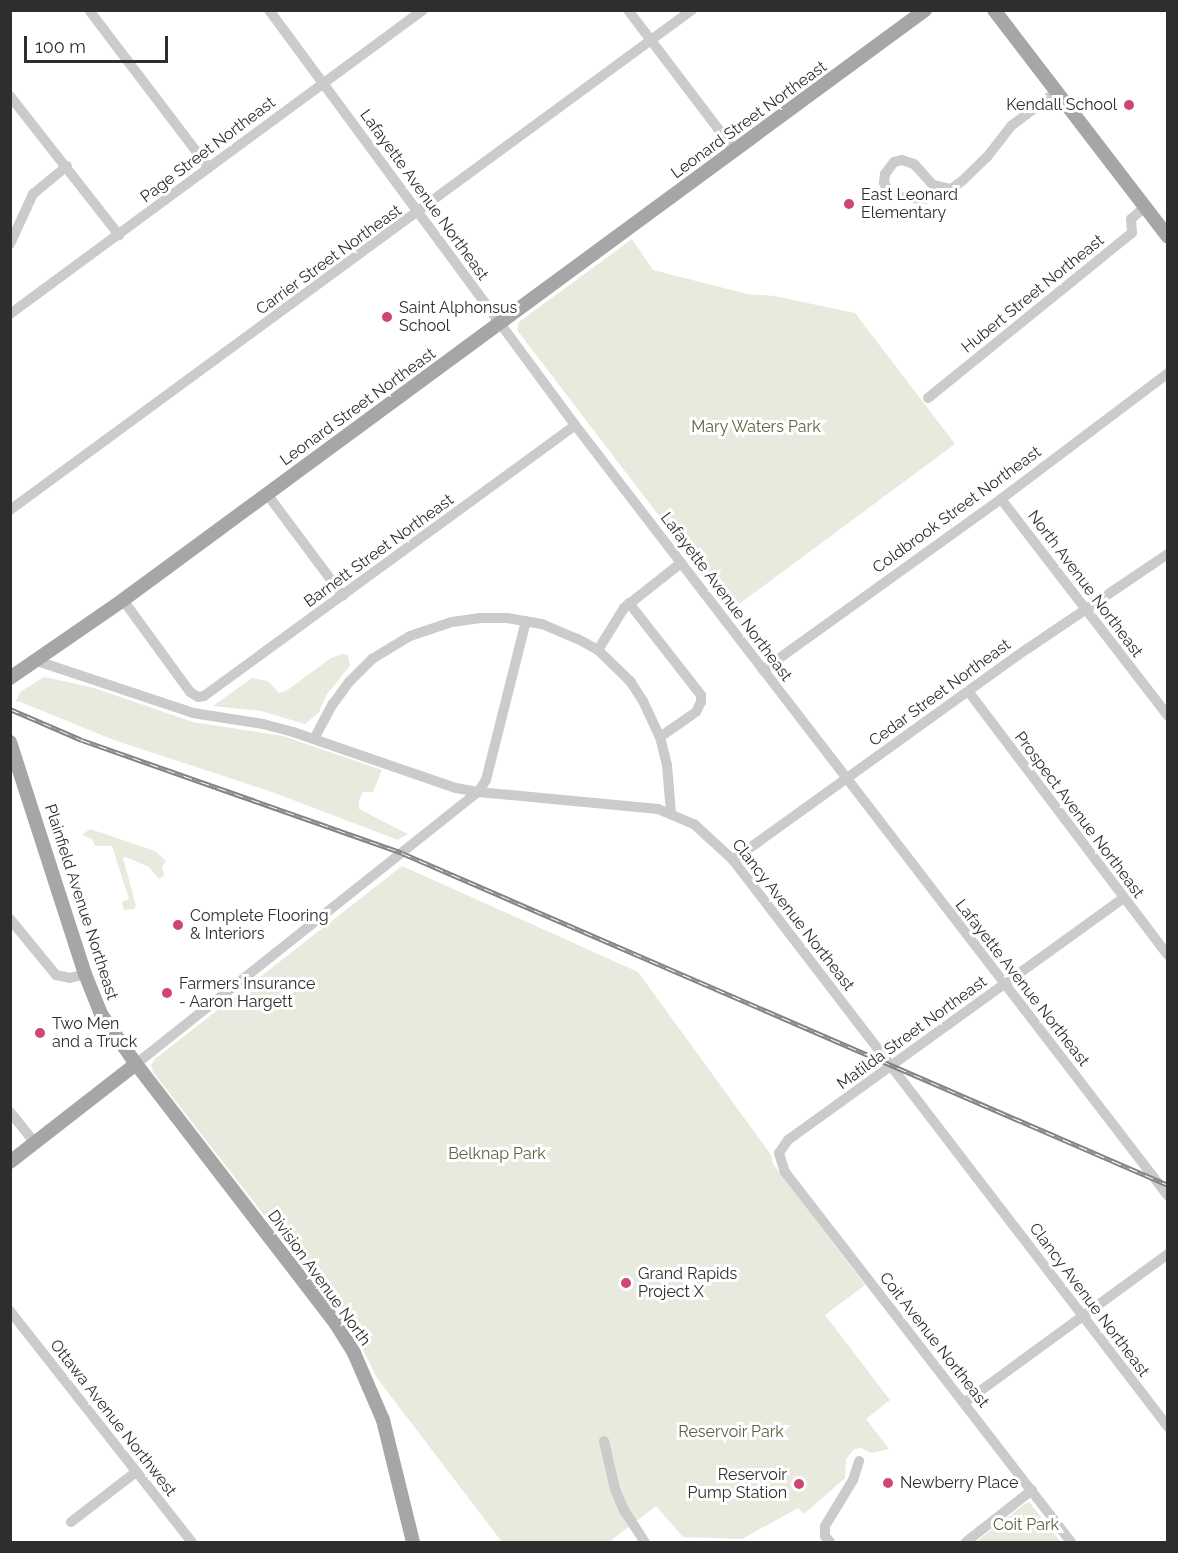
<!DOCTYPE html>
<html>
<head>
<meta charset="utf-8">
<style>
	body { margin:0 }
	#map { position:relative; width:1178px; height:1553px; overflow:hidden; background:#fff; font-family:Raleway,sans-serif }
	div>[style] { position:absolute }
	.green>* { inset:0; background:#e7eadd }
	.minor>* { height:10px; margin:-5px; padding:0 5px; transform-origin:5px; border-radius:5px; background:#cbcbcb }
	.major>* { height:14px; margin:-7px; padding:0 7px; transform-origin:7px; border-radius:7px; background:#a6a6a6 }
	.rail>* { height:5px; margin-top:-2.5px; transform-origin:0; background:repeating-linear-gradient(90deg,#fff 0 9px,#838383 0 18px); box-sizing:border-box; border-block:2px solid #838383 }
	.dots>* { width:16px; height:16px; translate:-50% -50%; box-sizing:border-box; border:3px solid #fff; border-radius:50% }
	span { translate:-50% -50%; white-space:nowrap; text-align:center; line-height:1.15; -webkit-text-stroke:6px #fff; paint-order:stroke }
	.poi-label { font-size:16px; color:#2e2e2e }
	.right { translate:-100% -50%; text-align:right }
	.left { translate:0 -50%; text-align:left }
	.street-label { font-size:16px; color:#2e2e2e }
	.park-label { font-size:16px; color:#5b6440 }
	.frame { position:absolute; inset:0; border:12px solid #2e2e2e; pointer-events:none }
	.scale { position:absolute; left:24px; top:36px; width:144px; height:27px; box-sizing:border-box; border:3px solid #2e2e2e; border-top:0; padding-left:8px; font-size:18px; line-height:21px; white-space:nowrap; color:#2e2e2e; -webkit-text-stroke:4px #fff; paint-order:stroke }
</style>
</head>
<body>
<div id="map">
	<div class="green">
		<div style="clip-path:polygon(632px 239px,653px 270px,747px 294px,774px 296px,855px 313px,955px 444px,731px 610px,517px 330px,519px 322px)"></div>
		<div style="clip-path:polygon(342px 654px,348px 655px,350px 666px,327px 694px,319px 712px,305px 724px,261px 711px,213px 706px,252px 678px,268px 681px,279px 693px,286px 691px,331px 658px)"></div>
		<div style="clip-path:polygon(44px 677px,91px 687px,193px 722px,283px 736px,382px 770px,373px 792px,363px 792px,359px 800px,359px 809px,408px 834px,398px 840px,272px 792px,114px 740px,18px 701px,15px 703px,20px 692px)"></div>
		<div style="clip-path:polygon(90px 829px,155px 851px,166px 861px,162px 867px,164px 875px,159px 879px,149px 867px,126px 857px,123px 858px,136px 906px,134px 909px,124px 910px,122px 902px,129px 899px,112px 846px,95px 846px,92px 839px,82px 835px)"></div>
		<div style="clip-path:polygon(402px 866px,638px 972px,771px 1155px,773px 1164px,865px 1285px,825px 1315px,890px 1400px,866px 1419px,889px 1449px,871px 1453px,861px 1448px,854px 1449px,846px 1459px,845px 1478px,804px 1514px,798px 1508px,742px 1539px,683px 1537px,656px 1506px,609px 1542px,502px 1542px,377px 1378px,363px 1350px,333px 1304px,153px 1072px,151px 1065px,155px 1059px)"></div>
		<div style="clip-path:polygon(1029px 1502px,1061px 1542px,976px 1542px,1026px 1503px)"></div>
	</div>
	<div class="minor">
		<div style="left:89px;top:10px;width:198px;rotate:52.8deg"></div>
		<div style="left:269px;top:10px;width:516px;rotate:53.6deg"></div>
		<div style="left:575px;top:425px;width:973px;rotate:52.43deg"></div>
		<div style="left:628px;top:10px;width:177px;rotate:52.8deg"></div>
		<div style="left:10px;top:96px;width:177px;rotate:51.9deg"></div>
		<div style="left:951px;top:189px;width:18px;rotate:-167deg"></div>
		<div style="left:933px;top:185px;width:28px;rotate:-132deg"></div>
		<div style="left:914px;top:164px;width:13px;rotate:-162deg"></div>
		<div style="left:902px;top:160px;width:8px;rotate:166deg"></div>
		<div style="left:894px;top:162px;width:15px;rotate:127deg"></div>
		<div style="left:885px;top:174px;width:9px;rotate:96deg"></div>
		<div style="left:884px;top:183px;width:9px;rotate:58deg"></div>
		<div style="left:889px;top:191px;width:10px;rotate:37deg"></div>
		<div style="left:897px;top:197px;width:27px;rotate:4deg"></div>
		<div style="left:924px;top:199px;width:16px;rotate:-14deg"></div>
		<div style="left:940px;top:195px;width:13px;rotate:-29deg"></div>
		<div style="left:951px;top:189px;width:14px;rotate:-36deg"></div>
		<div style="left:962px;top:181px;width:35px;rotate:-44deg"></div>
		<div style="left:987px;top:157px;width:39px;rotate:-52deg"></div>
		<div style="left:1011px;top:126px;width:56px;rotate:-37.1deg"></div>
		<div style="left:10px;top:244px;width:55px;rotate:-65.3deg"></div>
		<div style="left:33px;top:194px;width:44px;rotate:-39.5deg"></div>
		<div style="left:10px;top:314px;width:513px;rotate:-36.36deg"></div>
		<div style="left:928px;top:398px;width:262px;rotate:-39deg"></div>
		<div style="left:1132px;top:233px;width:14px;rotate:-94deg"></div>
		<div style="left:1131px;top:219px;width:18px;rotate:-41deg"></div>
		<div style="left:267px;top:494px;width:127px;rotate:53.3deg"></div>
		<div style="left:1001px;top:499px;width:274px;rotate:52.4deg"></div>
		<div style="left:10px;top:510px;width:846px;rotate:-36.25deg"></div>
		<div style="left:123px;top:600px;width:114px;rotate:53.9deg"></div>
		<div style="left:190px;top:692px;width:9px;rotate:32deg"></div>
		<div style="left:198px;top:697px;width:6px;rotate:-9deg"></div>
		<div style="left:204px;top:696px;width:459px;rotate:-36.1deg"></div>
		<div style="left:629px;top:603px;width:117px;rotate:52deg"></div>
		<div style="left:701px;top:695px;width:7px;rotate:90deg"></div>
		<div style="left:701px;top:702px;width:11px;rotate:117deg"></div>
		<div style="left:696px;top:712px;width:44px;rotate:145.2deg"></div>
		<div style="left:598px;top:650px;width:49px;rotate:-58.2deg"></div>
		<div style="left:624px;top:608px;width:73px;rotate:-38.3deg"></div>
		<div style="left:37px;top:661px;width:164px;rotate:18.4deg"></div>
		<div style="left:193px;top:713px;width:71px;rotate:8.9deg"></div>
		<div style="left:263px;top:724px;width:31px;rotate:15deg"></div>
		<div style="left:293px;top:732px;width:172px;rotate:19deg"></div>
		<div style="left:456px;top:788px;width:22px;rotate:10deg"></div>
		<div style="left:478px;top:792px;width:181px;rotate:5.4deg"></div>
		<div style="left:658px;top:809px;width:39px;rotate:23deg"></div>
		<div style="left:694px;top:824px;width:53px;rotate:42.7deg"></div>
		<div style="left:733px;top:860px;width:715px;rotate:52.5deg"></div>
		<div style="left:763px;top:670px;width:293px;rotate:-35.7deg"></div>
		<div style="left:1001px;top:499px;width:209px;rotate:-37deg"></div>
		<div style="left:968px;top:691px;width:331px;rotate:52.9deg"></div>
		<div style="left:314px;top:739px;width:40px;rotate:-62deg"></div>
		<div style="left:333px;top:704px;width:27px;rotate:-54deg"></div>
		<div style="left:349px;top:682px;width:33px;rotate:-45deg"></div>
		<div style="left:372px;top:659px;width:44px;rotate:-31.2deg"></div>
		<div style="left:410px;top:636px;width:44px;rotate:-18.4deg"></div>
		<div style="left:452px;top:622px;width:27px;rotate:-8deg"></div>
		<div style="left:479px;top:618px;width:28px"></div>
		<div style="left:507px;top:618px;width:36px;rotate:10deg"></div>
		<div style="left:542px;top:624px;width:39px;rotate:23deg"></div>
		<div style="left:578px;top:639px;width:23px;rotate:29deg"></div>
		<div style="left:598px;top:650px;width:45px;rotate:44.1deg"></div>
		<div style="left:630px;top:681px;width:24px;rotate:57deg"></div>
		<div style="left:643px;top:701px;width:40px;rotate:65deg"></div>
		<div style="left:660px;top:737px;width:29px;rotate:76deg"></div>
		<div style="left:667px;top:765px;width:48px;rotate:85.2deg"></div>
		<div style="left:733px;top:860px;width:362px;rotate:-35.7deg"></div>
		<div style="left:1027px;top:649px;width:170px;rotate:-34deg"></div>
		<div style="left:10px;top:919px;width:72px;rotate:50.6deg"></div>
		<div style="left:56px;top:975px;width:14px;rotate:12deg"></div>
		<div style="left:70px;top:978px;width:16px;rotate:-15deg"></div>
		<div style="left:136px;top:1064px;width:437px;rotate:-38.5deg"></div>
		<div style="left:478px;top:792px;width:14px;rotate:-56deg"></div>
		<div style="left:486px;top:780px;width:164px;rotate:-75.9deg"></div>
		<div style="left:10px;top:1112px;width:40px;rotate:51deg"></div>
		<div style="left:10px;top:1311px;width:294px;rotate:51.8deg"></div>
		<div style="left:965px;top:1402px;width:251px;rotate:-36.1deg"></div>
		<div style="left:604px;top:1441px;width:49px;rotate:77.1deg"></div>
		<div style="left:615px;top:1489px;width:23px;rotate:67deg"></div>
		<div style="left:624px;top:1510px;width:38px;rotate:57deg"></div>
		<div style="left:71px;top:1522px;width:82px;rotate:-37.6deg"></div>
		<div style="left:830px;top:1542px;width:8px;rotate:-130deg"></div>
		<div style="left:825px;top:1536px;width:10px;rotate:-90deg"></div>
		<div style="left:825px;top:1526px;width:54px;rotate:-58.7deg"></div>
		<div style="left:853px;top:1480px;width:20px;rotate:-72deg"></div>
		<div style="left:966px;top:1542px;width:84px;rotate:-38.2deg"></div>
		<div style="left:1071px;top:1542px;width:468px;rotate:-127.7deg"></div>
		<div style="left:785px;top:1172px;width:20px;rotate:-108deg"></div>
		<div style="left:779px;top:1153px;width:16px;rotate:-55deg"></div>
		<div style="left:788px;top:1140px;width:414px;rotate:-35.8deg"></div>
	</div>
	<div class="major">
		<div style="left:994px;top:10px;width:286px;rotate:52.5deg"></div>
		<div style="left:10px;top:678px;width:137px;rotate:-34.6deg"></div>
		<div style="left:123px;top:600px;width:996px;rotate:-36.34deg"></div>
		<div style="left:10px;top:742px;width:244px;rotate:72.1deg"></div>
		<div style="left:85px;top:974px;width:43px;rotate:68.2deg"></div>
		<div style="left:101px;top:1014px;width:61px;rotate:55deg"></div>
		<div style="left:136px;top:1064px;width:328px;rotate:52.4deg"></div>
		<div style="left:336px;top:1324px;width:34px;rotate:58deg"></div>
		<div style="left:354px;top:1353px;width:73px;rotate:66.6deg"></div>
		<div style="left:383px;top:1420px;width:126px;rotate:76.2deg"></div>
		<div style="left:10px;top:1162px;width:160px;rotate:-37.9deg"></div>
	</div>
	<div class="rail">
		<div style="left:10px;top:709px;width:78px;rotate:23.3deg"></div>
		<div style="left:82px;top:740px;width:339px;rotate:19.4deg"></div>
		<div style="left:402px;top:853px;width:835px;rotate:23.43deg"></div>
	</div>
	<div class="dots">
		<div style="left:1129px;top:105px;background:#d14474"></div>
		<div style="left:849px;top:204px;background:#d14474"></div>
		<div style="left:387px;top:317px;background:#d14474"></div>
		<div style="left:178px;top:925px;background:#d14474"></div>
		<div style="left:167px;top:993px;background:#d14474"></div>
		<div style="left:40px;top:1033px;background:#d14474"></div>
		<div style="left:626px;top:1283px;background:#d14474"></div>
		<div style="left:888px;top:1483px;background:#d14474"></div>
		<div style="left:799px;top:1484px;background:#d14474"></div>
	</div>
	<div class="poi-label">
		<span class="right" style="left:1117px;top:105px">Kendall School</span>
		<span class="left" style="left:861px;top:204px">East Leonard<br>Elementary</span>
		<span class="left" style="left:399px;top:317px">Saint Alphonsus<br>School</span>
		<span class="left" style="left:190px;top:925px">Complete Flooring<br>&amp; Interiors</span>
		<span class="left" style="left:179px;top:993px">Farmers Insurance<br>- Aaron Hargett</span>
		<span class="left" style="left:52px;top:1033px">Two Men<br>and a Truck</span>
		<span class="left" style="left:638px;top:1283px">Grand Rapids<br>Project X</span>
		<span class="right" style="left:787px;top:1484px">Reservoir<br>Pump Station</span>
		<span class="left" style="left:900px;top:1483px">Newberry Place</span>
	</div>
	<div class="street-label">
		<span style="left:749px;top:120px;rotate:-36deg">Leonard Street Northeast</span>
		<span style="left:208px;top:150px;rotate:-37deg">Page Street Northeast</span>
		<span style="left:424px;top:195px;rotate:54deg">Lafayette Avenue Northeast</span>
		<span style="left:329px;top:260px;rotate:-36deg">Carrier Street Northeast</span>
		<span style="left:1033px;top:294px;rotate:-39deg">Hubert Street Northeast</span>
		<span style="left:358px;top:407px;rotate:-36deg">Leonard Street Northeast</span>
		<span style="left:957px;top:510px;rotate:-36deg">Coldbrook Street Northeast</span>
		<span style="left:379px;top:551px;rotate:-36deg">Barnett Street Northeast</span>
		<span style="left:1085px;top:584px;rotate:53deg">North Avenue Northeast</span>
		<span style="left:726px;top:597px;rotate:53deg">Lafayette Avenue Northeast</span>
		<span style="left:940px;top:693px;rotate:-36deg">Cedar Street Northeast</span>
		<span style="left:1079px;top:815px;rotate:53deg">Prospect Avenue Northeast</span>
		<span style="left:81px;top:902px;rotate:72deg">Plainfield Avenue Northeast</span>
		<span style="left:793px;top:915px;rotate:52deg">Clancy Avenue Northeast</span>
		<span style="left:1022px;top:983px;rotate:52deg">Lafayette Avenue Northeast</span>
		<span style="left:912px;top:1033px;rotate:-36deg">Matilda Street Northeast</span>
		<span style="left:319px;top:1278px;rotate:54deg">Division Avenue North</span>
		<span style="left:1089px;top:1300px;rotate:53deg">Clancy Avenue Northeast</span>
		<span style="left:934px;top:1340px;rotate:52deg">Coit Avenue Northeast</span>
		<span style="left:113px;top:1418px;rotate:52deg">Ottawa Avenue Northwest</span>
	</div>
	<div class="park-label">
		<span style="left:756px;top:427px">Mary Waters Park</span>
		<span style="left:497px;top:1154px">Belknap Park</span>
		<span style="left:731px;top:1432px">Reservoir Park</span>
		<span style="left:1026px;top:1525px">Coit Park</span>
	</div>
	<div class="frame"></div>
	<div class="scale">100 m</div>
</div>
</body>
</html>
